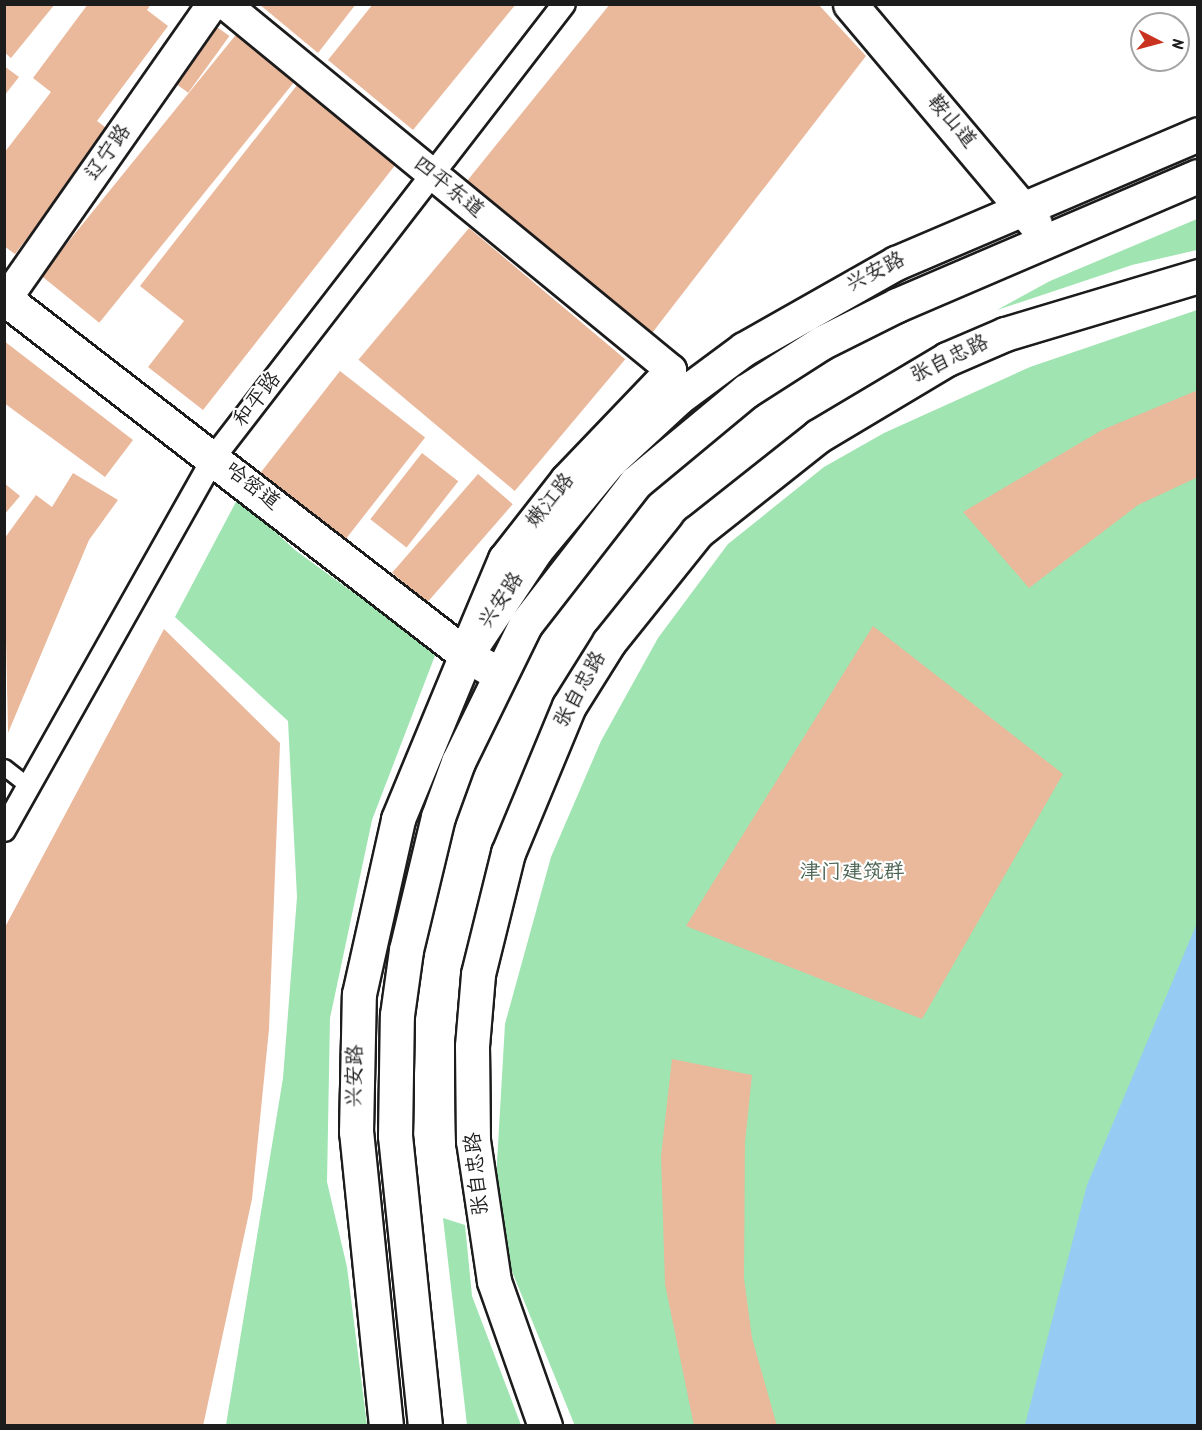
<!DOCTYPE html>
<html>
<head>
<meta charset="utf-8">
<style>
	body { margin:0 }
	#map { position:relative; width:1202px; height:1430px; overflow:hidden; background:#fff; font-family:Kalam,"LXGW WenKai TC",sans-serif }
	div>[style] { position:absolute }
	.green>* { inset:0; background:#9fe4b1 }
	.water>* { inset:0; background:#96ccf4 }
	.building>* { inset:0; background:#eab89b; transform-origin:0 0 }
	.roads { filter:drop-shadow(2px 0 #1c1c1c) drop-shadow(-2px 0 #1c1c1c) drop-shadow(0 2px #1c1c1c) drop-shadow(0 -2px #1c1c1c) }
	.service>* { height:15px; margin:-7.5px; padding:0 7.5px; transform-origin:7.5px; border-radius:7.5px; background:#fff }
	.pedestrian>* { height:22px; margin:-11px; padding:0 11px; transform-origin:11px; border-radius:11px; background:#fff }
	.minor>* { height:30px; margin:-15px; padding:0 15px; transform-origin:15px; border-radius:15px; background:#fff }
	.tertiary>* { height:33px; margin:-16.5px; padding:0 16.5px; transform-origin:16.5px; border-radius:16.5px; background:#fff }
	.secondary>* { height:33px; margin:-16.5px; padding:0 16.5px; transform-origin:16.5px; border-radius:16.5px; background:#fff }
	span { translate:-50% -50%; white-space:nowrap; text-align:center; line-height:1.15; -webkit-text-stroke:4.5px #fff; paint-order:stroke }
	.street-label { font-size:21px; color:#1c1c1c }
	.park-label { font-size:21px; color:#4a6250 }
	.frame { position:absolute; inset:0; border:6px solid #1c1c1c; pointer-events:none }
	.north { position:absolute; left:1130px; top:12px; width:60px; height:60px; box-sizing:border-box; background:#fff; border:2px solid #a4a4a4; border-radius:50%; rotate:96deg; font-size:16px; font-weight:700; line-height:24px; text-align:center; color:#1c1c1c }
	.north::after { content:''; display:block; margin:auto; width:21px; height:27px; background:#c8321e; clip-path:polygon(50% 0,100% 100%,50% 72%,0 100%) }
</style>
</head>
<body>
<div id="map">
	<div class="green">
		<div style="clip-path:polygon(1197px 219px,1197px 250px,1132px 265px,997px 310px,1050px 281px)"></div>
		<div style="clip-path:polygon(1197px 310px,1197px 1425px,575px 1426px,511px 1269px,496px 1180px,505px 1024px,551px 857px,601px 741px,658px 638px,728px 544px,824px 467px,884px 433px,1030px 367px)"></div>
		<div style="clip-path:polygon(238px 498px,295px 550px,436px 653px,372px 820px,330px 1018px,327px 1182px,347px 1267px,367px 1425px,226px 1425px,283px 1078px,297px 897px,288px 721px,175px 617px)"></div>
		<div style="clip-path:polygon(443px 1218px,465px 1225px,472px 1296px,521px 1425px,467px 1425px)"></div>
	</div>
	<div class="water">
		<div style="clip-path:polygon(1197px 923px,1197px 1425px,1025px 1425px,1087px 1185px)"></div>
	</div>
	<div class="building">
		<div style="clip-path:polygon(4px 4px,55px 4px,11px 58px,4px 52px)"></div>
		<div style="clip-path:polygon(88px 4px,151px 4px,147px 10px,168px 26px,97px 121px,109px 130px,15px 254px,4px 246px,4px 153px,51px 92px,33px 78px)"></div>
		<div style="clip-path:polygon(259px 4px,356px 4px,318px 53px)"></div>
		<div style="clip-path:polygon(373px 4px,516px 4px,413px 130px,328px 60px)"></div>
		<div style="clip-path:polygon(610px 4px,818px 4px,866px 56px,649px 337px,467px 181px)"></div>
		<div style="left:210px;top:22px;width:24px;height:70px;rotate:36deg"></div>
		<div style="left:243px;top:26px;width:75px;height:321px;rotate:39deg"></div>
		<div style="clip-path:polygon(4px 66px,19px 77px,4px 96px)"></div>
		<div style="clip-path:polygon(301px 80px,400px 159px,203px 410px,148px 367px,184px 321px,140px 286px)"></div>
		<div style="left:469px;top:228px;width:204px;height:172px;rotate:40deg"></div>
		<div style="clip-path:polygon(4px 341px,133px 440px,105px 477px,4px 403px)"></div>
		<div style="left:340px;top:371px;width:108px;height:132px;rotate:38deg"></div>
		<div style="clip-path:polygon(1198px 390px,1198px 477px,1138px 505px,1029px 588px,963px 512px,1102px 430px)"></div>
		<div style="left:422px;top:453px;width:46px;height:84px;rotate:38deg"></div>
		<div style="clip-path:polygon(73px 473px,118px 500px,89px 540px,8px 733px,4px 539px,36px 495px,52px 507px)"></div>
		<div style="left:478px;top:474px;width:46px;height:131px;rotate:41deg"></div>
		<div style="clip-path:polygon(4px 483px,20px 496px,4px 515px)"></div>
		<div style="clip-path:polygon(873px 626px,1063px 774px,922px 1019px,686px 926px)"></div>
		<div style="clip-path:polygon(164px 629px,280px 743px,269px 1029px,252px 1199px,203px 1426px,4px 1426px,4px 929px)"></div>
		<div style="clip-path:polygon(672px 1059px,752px 1075px,745px 1142px,744px 1278px,752px 1338px,777px 1426px,694px 1426px,665px 1284px,661px 1156px)"></div>
	</div>
	<div class="roads">
		<div class="service">
			<div style="left:4px;top:767px;width:28px;rotate:38deg"></div>
		</div>
		<div class="pedestrian">
			<div style="left:4px;top:830px;width:428px;rotate:-60.6deg"></div>
			<div style="left:214px;top:457px;width:572px;rotate:-52.31deg"></div>
		</div>
		<div class="minor">
			<div style="left:225px;top:4px;width:577px;rotate:39.37deg"></div>
			<div style="left:671px;top:370px;width:152px;rotate:133.7deg"></div>
			<div style="left:566px;top:480px;width:100px;rotate:128.1deg"></div>
			<div style="left:504px;top:559px;width:82px;rotate:112.8deg"></div>
			<div style="left:4px;top:302px;width:364px;rotate:-55deg"></div>
		</div>
		<div class="tertiary">
			<div style="left:4px;top:298px;width:584px;rotate:37.69deg"></div>
			<div style="left:466px;top:655px;width:38px;rotate:30deg"></div>
			<div style="left:545px;top:1426px;width:154px;rotate:-109.4deg"></div>
			<div style="left:494px;top:1281px;width:142px;rotate:-98.5deg"></div>
			<div style="left:473px;top:1141px;width:95px;rotate:-90.6deg"></div>
			<div style="left:472px;top:1046px;width:72px;rotate:-85.2deg"></div>
			<div style="left:478px;top:974px;width:125px;rotate:-76.1deg"></div>
			<div style="left:508px;top:853px;width:159px;rotate:-67.5deg"></div>
			<div style="left:569px;top:706px;width:75px;rotate:-58deg"></div>
			<div style="left:609px;top:642px;width:141px;rotate:-51.3deg"></div>
			<div style="left:697px;top:532px;width:154px;rotate:-38.4deg"></div>
			<div style="left:818px;top:436px;width:150px;rotate:-30.8deg"></div>
			<div style="left:947px;top:359px;width:63px;rotate:-23.3deg"></div>
			<div style="left:1005px;top:334px;width:202px;rotate:-16.7deg"></div>
		</div>
		<div class="secondary">
			<div style="left:850px;top:4px;width:287px;rotate:49.9deg"></div>
			<div style="left:386px;top:1426px;width:296px;rotate:-95.8deg"></div>
			<div style="left:356px;top:1132px;width:138px;rotate:-88.8deg"></div>
			<div style="left:359px;top:994px;width:179px;rotate:-77.4deg"></div>
			<div style="left:398px;top:819px;width:178px;rotate:-67.5deg"></div>
			<div style="left:466px;top:655px;width:126px;rotate:-56.3deg"></div>
			<div style="left:536px;top:550px;width:116px;rotate:-50.3deg"></div>
			<div style="left:610px;top:461px;width:93px;rotate:-42.8deg"></div>
			<div style="left:678px;top:398px;width:82px;rotate:-36.6deg"></div>
			<div style="left:744px;top:349px;width:175px;rotate:-29.5deg"></div>
			<div style="left:896px;top:263px;width:328px;rotate:-23.1deg"></div>
			<div style="left:425px;top:1426px;width:292px;rotate:-95.9deg"></div>
			<div style="left:395px;top:1136px;width:121px;rotate:-89.1deg"></div>
			<div style="left:397px;top:1015px;width:66px;rotate:-82.1deg"></div>
			<div style="left:406px;top:950px;width:137px;rotate:-76.5deg"></div>
			<div style="left:438px;top:817px;width:59px;rotate:-70deg"></div>
			<div style="left:458px;top:762px;width:153px;rotate:-63.9deg"></div>
			<div style="left:525px;top:625px;width:180px;rotate:-52.2deg"></div>
			<div style="left:635px;top:483px;width:144px;rotate:-39.7deg"></div>
			<div style="left:746px;top:391px;width:89px;rotate:-32.6deg"></div>
			<div style="left:821px;top:343px;width:85px;rotate:-26.6deg"></div>
			<div style="left:897px;top:305px;width:327px;rotate:-23.2deg"></div>
		</div>
	</div>
	<div class="street-label">
		<span style="left:951px;top:122px;rotate:50deg">鞍山道</span>
		<span style="left:109px;top:153px;rotate:-55deg">辽宁路</span>
		<span style="left:448px;top:188px;rotate:39deg">四平东道</span>
		<span style="left:876px;top:273px;rotate:-27deg">兴安路</span>
		<span style="left:950px;top:360px;rotate:-26deg">张自忠路</span>
		<span style="left:258px;top:400px;rotate:-52deg">和平路</span>
		<span style="left:252px;top:487px;rotate:38deg">哈密道</span>
		<span style="left:551px;top:501px;rotate:-51deg">嫩江路</span>
		<span style="left:502px;top:601px;rotate:-56deg">兴安路</span>
		<span style="left:581px;top:690px;rotate:-61deg">张自忠路</span>
		<span style="left:356px;top:1076px;rotate:-89deg">兴安路</span>
		<span style="left:478px;top:1174px;rotate:-96deg">张自忠路</span>
	</div>
	<div class="park-label">
		<span style="left:852px;top:873px">津门建筑群</span>
	</div>
	<div class="frame"></div>
	<div class="north">N</div>
</div>
</body>
</html>
